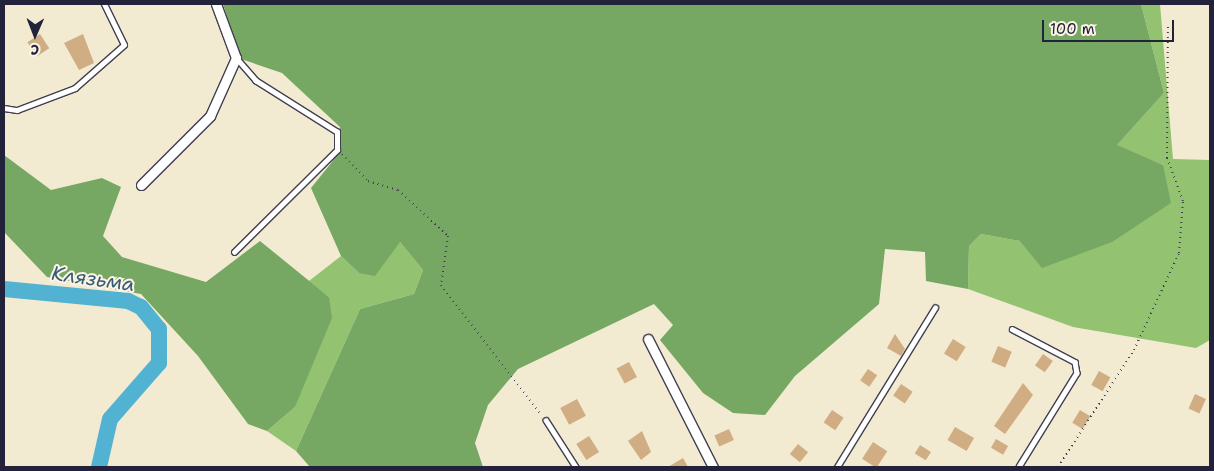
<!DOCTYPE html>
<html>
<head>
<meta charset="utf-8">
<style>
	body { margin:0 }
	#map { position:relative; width:1214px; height:471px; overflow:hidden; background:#f2ebd2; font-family:"Shantell Sans",sans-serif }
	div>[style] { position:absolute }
	.green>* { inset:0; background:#93c271 }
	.forest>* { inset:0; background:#76a863 }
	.river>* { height:16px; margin:-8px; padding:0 8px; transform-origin:8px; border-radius:8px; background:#52b2d1 }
	.building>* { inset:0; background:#d0ad82; transform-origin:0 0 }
	.path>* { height:2px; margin-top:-1px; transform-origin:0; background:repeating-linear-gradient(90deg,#414052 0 1px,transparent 0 5px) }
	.roads { filter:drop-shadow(1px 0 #414052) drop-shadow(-1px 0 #414052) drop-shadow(0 1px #414052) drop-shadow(0 -1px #414052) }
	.lane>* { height:4.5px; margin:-2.25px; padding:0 2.25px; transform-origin:2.25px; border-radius:2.25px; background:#fff }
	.street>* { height:9px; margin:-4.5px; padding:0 4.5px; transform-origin:4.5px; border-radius:4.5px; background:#fff }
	span { translate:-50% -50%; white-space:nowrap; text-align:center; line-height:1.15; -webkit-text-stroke:4px #fcf5e5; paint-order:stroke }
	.water-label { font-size:20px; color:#355c77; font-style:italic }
	.frame { position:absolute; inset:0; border:5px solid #22223b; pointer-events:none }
	.north { position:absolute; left:10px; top:10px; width:50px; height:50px; -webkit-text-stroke:4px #fcf5e5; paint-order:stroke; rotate:181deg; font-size:14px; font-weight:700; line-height:20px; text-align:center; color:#22223b }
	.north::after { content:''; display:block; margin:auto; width:18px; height:22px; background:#22223b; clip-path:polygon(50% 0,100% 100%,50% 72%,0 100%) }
	.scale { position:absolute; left:1042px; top:20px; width:132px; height:22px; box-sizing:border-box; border:2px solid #22223b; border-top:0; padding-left:6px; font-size:15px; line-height:18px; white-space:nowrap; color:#22223b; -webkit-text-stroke:4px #fcf5e5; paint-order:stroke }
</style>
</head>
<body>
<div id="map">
	<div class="green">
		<div style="clip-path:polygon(1141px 4px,1160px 4px,1173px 159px,1210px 160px,1210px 340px,1196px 348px,1073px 327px,968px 289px,969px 246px,981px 234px,1020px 241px,1163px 165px,1116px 146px,1164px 93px)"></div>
		<div style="clip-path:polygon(400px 242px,423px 270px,414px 294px,360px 309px,296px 451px,267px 431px,295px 407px,329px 297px,309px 281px,341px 256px,359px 273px)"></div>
	</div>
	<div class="forest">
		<div style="clip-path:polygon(223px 4px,1141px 4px,1164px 93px,1117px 145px,1163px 165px,1171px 203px,1112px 242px,1042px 268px,1020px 241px,981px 234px,969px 246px,968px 289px,926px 281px,925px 252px,885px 249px,879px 304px,795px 376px,765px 415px,733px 413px,703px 393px,660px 340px,673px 325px,654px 304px,518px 369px,488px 405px,475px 443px,483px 467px,310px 467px,296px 451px,360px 309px,414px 294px,423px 270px,400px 242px,375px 276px,359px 273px,341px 256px,311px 188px,340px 152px,340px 127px,282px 73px,241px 59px)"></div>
		<div style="clip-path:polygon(4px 155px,51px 190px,102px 178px,121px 187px,103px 236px,122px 257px,206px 282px,260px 241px,329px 297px,332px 318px,295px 407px,267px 431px,248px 424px,198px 356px,141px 294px,47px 277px,4px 232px)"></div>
	</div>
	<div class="river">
		<div style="left:4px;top:289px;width:125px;rotate:5.5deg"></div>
		<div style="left:128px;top:301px;width:14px;rotate:25deg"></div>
		<div style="left:141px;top:307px;width:28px;rotate:51deg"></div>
		<div style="left:159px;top:329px;width:34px;rotate:90deg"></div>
		<div style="left:159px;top:363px;width:74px;rotate:131.2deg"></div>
		<div style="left:110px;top:419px;width:49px;rotate:102.9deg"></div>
	</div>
	<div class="building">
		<div style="left:40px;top:34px;width:17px;height:15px;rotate:57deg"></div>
		<div style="clip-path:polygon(83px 34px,94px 63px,79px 70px,64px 43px)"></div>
		<div style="clip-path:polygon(895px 334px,905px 349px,901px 356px,887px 348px)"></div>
		<div style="left:953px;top:339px;width:15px;height:17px;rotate:32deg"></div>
		<div style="left:998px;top:346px;width:15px;height:17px;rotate:23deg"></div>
		<div style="left:1043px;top:354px;width:12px;height:14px;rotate:35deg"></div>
		<div style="left:629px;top:362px;width:17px;height:14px;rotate:62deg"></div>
		<div style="left:868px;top:369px;width:11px;height:14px;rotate:34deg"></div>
		<div style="left:1099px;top:371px;width:13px;height:16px;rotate:29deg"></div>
		<div style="clip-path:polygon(1023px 383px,1033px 395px,1005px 434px,994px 426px)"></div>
		<div style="left:901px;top:384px;width:14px;height:14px;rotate:34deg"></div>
		<div style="left:1195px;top:394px;width:12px;height:16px;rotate:24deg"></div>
		<div style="left:577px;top:399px;width:19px;height:19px;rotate:62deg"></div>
		<div style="left:832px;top:410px;width:14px;height:15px;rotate:34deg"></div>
		<div style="left:1080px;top:410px;width:12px;height:15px;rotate:31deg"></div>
		<div style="left:955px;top:427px;width:22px;height:15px;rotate:30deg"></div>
		<div style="left:729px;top:429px;width:12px;height:16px;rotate:66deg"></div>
		<div style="clip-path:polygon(642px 431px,651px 452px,641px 460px,628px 441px)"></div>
		<div style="left:589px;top:436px;width:19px;height:15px;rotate:58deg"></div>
		<div style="left:996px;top:439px;width:14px;height:10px;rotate:30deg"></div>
		<div style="left:873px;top:442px;width:17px;height:20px;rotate:33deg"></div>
		<div style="left:798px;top:444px;width:13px;height:13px;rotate:39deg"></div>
		<div style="left:920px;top:445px;width:13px;height:10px;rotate:32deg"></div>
		<div style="clip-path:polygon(683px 458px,688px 467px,668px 467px)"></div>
	</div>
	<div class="path">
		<div style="left:342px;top:154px;width:37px;rotate:46deg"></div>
		<div style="left:368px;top:181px;width:31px;rotate:17deg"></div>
		<div style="left:398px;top:190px;width:68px;rotate:42.6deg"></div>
		<div style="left:448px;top:236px;width:49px;rotate:98.1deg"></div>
		<div style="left:441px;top:285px;width:164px;rotate:52.4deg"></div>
		<div style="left:1058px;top:467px;width:140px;rotate:-57deg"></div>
		<div style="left:1134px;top:350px;width:107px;rotate:-65.1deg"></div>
		<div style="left:1179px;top:253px;width:52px;rotate:-85.6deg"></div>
		<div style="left:1183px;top:201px;width:46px;rotate:-110.4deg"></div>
		<div style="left:1167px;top:158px;width:131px;rotate:-89.6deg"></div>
	</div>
	<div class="roads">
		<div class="lane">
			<div style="left:4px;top:108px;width:13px;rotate:9deg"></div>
			<div style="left:17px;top:110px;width:62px;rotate:-20.8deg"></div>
			<div style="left:75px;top:88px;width:65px;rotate:-41.3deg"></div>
			<div style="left:124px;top:45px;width:46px;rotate:-116deg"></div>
			<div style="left:234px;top:252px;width:145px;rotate:-44.7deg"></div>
			<div style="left:337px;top:150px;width:18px;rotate:-90deg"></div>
			<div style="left:337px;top:132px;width:96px;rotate:-147.8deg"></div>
			<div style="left:256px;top:81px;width:30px;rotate:-131deg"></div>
			<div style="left:1012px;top:329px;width:71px;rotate:27.6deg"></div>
			<div style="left:1075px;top:362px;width:11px;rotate:80deg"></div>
			<div style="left:1077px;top:373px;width:110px;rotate:121.7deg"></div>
			<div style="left:546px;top:420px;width:56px;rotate:57.4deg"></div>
			<div style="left:837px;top:467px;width:187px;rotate:-58.4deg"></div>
		</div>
		<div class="street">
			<div style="left:141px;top:185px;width:98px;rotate:-45deg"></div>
			<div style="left:210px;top:116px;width:64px;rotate:-65.9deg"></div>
			<div style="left:236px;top:58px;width:58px;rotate:-110.3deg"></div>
			<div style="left:648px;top:339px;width:144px;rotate:63.1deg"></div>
		</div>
	</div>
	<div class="water-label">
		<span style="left:93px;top:279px;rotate:8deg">Клязьма</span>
	</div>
	<div class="frame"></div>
	<div class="north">С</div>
	<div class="scale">100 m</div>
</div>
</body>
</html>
